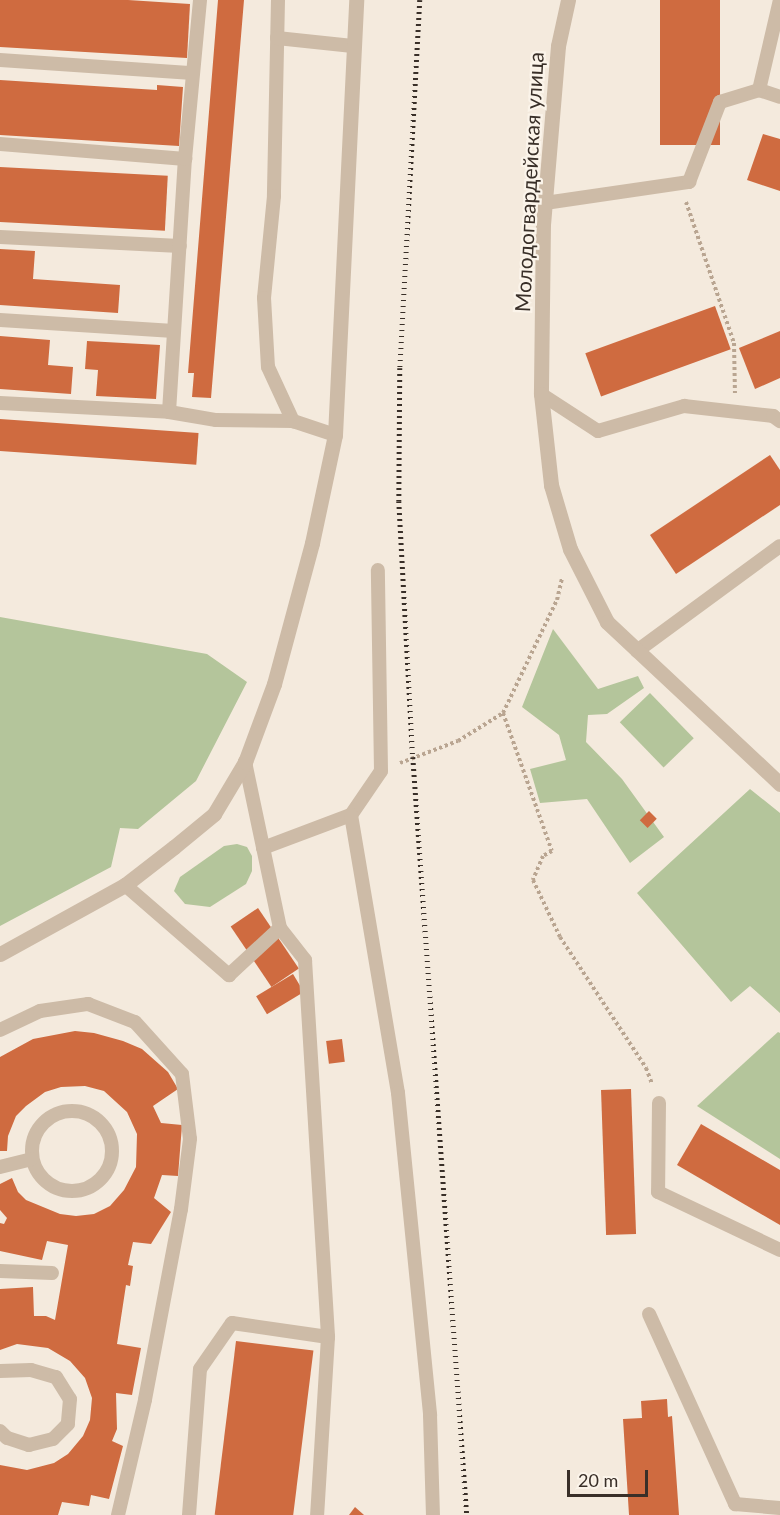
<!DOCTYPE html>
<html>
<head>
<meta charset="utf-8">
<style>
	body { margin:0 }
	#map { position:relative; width:780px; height:1515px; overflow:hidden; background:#f4eadd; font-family:Lato,sans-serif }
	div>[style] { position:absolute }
	.green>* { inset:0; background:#b4c59b; transform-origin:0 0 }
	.building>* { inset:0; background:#cf6b40; transform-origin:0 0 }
	.path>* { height:4px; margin-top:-2px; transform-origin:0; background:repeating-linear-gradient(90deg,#b9a591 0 3px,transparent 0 6px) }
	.service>* { height:14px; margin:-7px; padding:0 7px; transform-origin:7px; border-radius:7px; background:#cdbba7 }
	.service>.ring { margin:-7px; padding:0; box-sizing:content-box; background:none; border:14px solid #cdbba7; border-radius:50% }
	.tertiary>* { height:15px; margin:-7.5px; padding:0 7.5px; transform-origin:7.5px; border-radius:7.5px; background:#cdbba7 }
	.rail>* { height:4.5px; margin-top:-2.25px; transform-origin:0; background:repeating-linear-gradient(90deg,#392f28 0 1.5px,transparent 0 6px) }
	span { translate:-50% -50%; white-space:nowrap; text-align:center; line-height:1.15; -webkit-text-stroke:4.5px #fbf4ea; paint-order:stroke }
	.street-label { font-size:21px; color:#392f28 }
	.scale { position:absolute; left:567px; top:1470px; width:81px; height:27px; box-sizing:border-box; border:3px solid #392f28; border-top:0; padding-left:8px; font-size:18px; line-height:21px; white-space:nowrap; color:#392f28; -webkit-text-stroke:4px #fbf4ea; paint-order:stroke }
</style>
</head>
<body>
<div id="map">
	<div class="green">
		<div style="clip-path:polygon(0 617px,207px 654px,247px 682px,196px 781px,138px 829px,120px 828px,111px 867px,0 926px)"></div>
		<div style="clip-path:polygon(553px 629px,598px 689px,638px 676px,644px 688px,607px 714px,588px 715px,586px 742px,622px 779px,664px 837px,630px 863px,587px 799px,540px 803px,530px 769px,566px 760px,559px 735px,522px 707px)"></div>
		<div style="left:650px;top:693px;width:63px;height:42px;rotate:46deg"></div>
		<div style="clip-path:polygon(750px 789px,780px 813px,780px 1013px,750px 986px,731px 1002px,637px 893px)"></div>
		<div style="clip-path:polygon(237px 844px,247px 847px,252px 856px,252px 871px,246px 884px,210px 907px,185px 904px,174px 891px,180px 877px,224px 846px)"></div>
		<div style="clip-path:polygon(778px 1032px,780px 1033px,780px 1159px,697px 1106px)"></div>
	</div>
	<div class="building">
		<div style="clip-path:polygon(0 0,128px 0,190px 4px,187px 58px,0 47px)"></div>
		<div style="clip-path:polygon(218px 0,244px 0,211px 398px,192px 397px,194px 373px,188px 373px)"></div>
		<div style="left:660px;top:0;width:60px;height:145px"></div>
		<div style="clip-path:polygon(0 80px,157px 90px,157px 85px,183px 87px,179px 146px,0 135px)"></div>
		<div style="clip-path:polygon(763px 134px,780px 139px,780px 191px,747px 180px)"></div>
		<div style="left:0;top:167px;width:168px;height:55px;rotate:3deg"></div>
		<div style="clip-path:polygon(0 249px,35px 251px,33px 279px,120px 285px,118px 313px,0 305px)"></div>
		<div style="left:715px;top:306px;width:46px;height:138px;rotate:70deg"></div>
		<div style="clip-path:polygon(780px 331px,780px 378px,755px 389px,739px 348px)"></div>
		<div style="clip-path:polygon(0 336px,50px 340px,48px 365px,73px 367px,71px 394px,0 389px)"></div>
		<div style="clip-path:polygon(87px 341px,160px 345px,156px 399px,96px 396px,98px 370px,85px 369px)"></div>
		<div style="left:0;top:419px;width:199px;height:32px;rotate:4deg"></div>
		<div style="clip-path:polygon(770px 455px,780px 470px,780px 505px,676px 574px,650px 535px)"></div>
		<div style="left:649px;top:811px;width:11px;height:13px;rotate:45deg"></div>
		<div style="left:258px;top:908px;width:73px;height:33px;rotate:56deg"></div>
		<div style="left:293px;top:974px;width:21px;height:43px;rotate:59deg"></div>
		<div style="clip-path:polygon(75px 1031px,94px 1033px,123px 1041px,142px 1049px,168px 1072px,178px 1089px,153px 1106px,161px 1123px,182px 1125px,178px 1176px,162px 1175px,154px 1198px,171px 1212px,151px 1244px,133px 1242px,128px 1265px,133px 1266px,130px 1286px,126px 1285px,117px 1344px,141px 1348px,132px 1395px,116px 1393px,117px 1429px,112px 1441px,123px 1446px,109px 1499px,91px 1495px,89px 1506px,62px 1502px,58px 1515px,0 1515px,0 1465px,27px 1470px,54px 1463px,68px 1454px,83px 1436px,90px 1420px,92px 1398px,85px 1378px,70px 1361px,48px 1348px,17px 1344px,0 1350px,0 1289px,33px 1287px,34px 1316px,46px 1316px,55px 1320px,68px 1245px,47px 1241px,42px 1260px,0 1251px,0 1223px,4px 1224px,7px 1218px,0 1210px,0 1184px,12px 1178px,18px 1192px,26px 1200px,60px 1214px,76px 1216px,94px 1214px,110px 1206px,124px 1190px,136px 1167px,137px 1134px,127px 1112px,104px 1091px,85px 1086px,61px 1087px,45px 1092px,26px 1106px,16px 1116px,8px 1136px,7px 1151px,0 1151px,0 1057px,33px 1039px)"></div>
		<div style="left:342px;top:1039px;width:23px;height:16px;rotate:83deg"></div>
		<div style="left:631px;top:1089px;width:145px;height:30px;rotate:88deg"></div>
		<div style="clip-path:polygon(701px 1124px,780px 1170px,780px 1225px,677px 1165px)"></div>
		<div style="left:236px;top:1341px;width:78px;height:175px;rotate:7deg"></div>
		<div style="clip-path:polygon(667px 1399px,668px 1417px,672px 1416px,679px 1515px,629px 1515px,623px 1419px,642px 1418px,641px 1401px)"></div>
		<div style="clip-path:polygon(355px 1507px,364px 1515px,349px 1515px)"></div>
	</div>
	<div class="path">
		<div style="left:686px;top:202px;width:149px;rotate:71.2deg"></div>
		<div style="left:734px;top:343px;width:50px;rotate:88.9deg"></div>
		<div style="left:503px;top:713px;width:146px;rotate:70.5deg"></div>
		<div style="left:552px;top:851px;width:10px;rotate:151deg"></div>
		<div style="left:543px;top:856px;width:26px;rotate:113deg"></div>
		<div style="left:533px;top:880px;width:63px;rotate:64.7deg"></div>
		<div style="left:560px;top:937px;width:157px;rotate:56.7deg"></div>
		<div style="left:646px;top:1068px;width:17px;rotate:69deg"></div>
		<div style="left:400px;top:763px;width:62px;rotate:-20.8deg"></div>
		<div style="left:458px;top:741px;width:53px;rotate:-31.9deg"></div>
		<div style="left:503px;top:713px;width:125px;rotate:-64.5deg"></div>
		<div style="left:557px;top:600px;width:22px;rotate:-77deg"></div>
	</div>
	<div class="service">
		<div style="left:278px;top:0;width:196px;rotate:91.2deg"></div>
		<div style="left:274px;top:196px;width:102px;rotate:95.6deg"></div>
		<div style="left:264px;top:298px;width:69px;rotate:86.7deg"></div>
		<div style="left:268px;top:367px;width:60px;rotate:65.2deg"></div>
		<div style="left:277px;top:38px;width:76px;rotate:6deg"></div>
		<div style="left:0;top:60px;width:193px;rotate:3.9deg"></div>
		<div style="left:759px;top:90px;width:22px;rotate:18deg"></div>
		<div style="left:0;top:144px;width:186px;rotate:4.6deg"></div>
		<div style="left:545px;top:203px;width:146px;rotate:-8.3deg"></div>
		<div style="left:689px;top:182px;width:86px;rotate:-68.8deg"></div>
		<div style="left:720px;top:102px;width:41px;rotate:-17.1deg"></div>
		<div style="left:759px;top:90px;width:92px;rotate:-76.9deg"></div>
		<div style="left:0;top:237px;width:180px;rotate:2.9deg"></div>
		<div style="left:0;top:320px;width:174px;rotate:3.6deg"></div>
		<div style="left:541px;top:394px;width:68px;rotate:33deg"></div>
		<div style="left:598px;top:431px;width:90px;rotate:-16.2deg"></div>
		<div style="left:684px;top:406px;width:90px;rotate:6.4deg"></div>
		<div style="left:773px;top:416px;width:9px;rotate:36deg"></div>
		<div style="left:0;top:403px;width:169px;rotate:3deg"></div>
		<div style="left:169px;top:412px;width:48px;rotate:9.7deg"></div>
		<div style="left:216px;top:420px;width:77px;rotate:0.7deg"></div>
		<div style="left:293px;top:421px;width:44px;rotate:18.4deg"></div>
		<div style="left:169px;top:412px;width:254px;rotate:-86.4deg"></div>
		<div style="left:185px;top:159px;width:160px;rotate:-84.6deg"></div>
		<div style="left:637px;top:651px;width:177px;rotate:-36.3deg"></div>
		<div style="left:351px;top:815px;width:53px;rotate:-55.7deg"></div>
		<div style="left:381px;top:771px;width:201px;rotate:-90.9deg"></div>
		<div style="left:263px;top:848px;width:94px;rotate:-20.6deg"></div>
		<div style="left:351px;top:815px;width:282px;rotate:80.4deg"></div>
		<div style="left:398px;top:1093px;width:324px;rotate:84.3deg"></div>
		<div style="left:430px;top:1415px;width:100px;rotate:88.3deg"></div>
		<div style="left:125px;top:885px;width:138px;rotate:40.9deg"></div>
		<div style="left:229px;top:975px;width:69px;rotate:-42.7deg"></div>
		<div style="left:280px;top:928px;width:170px;rotate:-101.9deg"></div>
		<div style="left:280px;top:928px;width:41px;rotate:52deg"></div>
		<div style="left:305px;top:960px;width:378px;rotate:86.5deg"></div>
		<div style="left:328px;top:1337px;width:178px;rotate:93.5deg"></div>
		<div style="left:0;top:1030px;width:44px;rotate:-25.4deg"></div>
		<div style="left:40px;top:1011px;width:49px;rotate:-8.3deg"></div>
		<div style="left:88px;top:1004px;width:50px;rotate:21deg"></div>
		<div style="left:135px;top:1022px;width:70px;rotate:47.9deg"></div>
		<div style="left:182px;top:1074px;width:65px;rotate:83deg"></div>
		<div style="left:190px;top:1139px;width:71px;rotate:97.3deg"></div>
		<div style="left:181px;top:1209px;width:194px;rotate:100.7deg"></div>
		<div style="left:145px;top:1400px;width:118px;rotate:103.2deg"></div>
		<div style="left:659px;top:1103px;width:89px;rotate:90.6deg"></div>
		<div style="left:658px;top:1192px;width:135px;rotate:25.4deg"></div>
		<div class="ring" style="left:32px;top:1111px;width:66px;height:66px"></div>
		<div style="left:0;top:1167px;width:32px;rotate:-14deg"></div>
		<div style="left:0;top:1271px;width:52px;rotate:2.2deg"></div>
		<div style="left:649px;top:1314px;width:209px;rotate:65.6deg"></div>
		<div style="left:735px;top:1504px;width:45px;rotate:5.1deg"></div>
		<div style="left:0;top:1371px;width:31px;rotate:-2deg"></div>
		<div style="left:31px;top:1370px;width:26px;rotate:16deg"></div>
		<div style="left:56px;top:1377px;width:26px;rotate:58deg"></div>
		<div style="left:70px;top:1399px;width:25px;rotate:95deg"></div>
		<div style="left:68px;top:1424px;width:21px;rotate:135deg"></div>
		<div style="left:53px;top:1439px;width:25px;rotate:166deg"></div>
		<div style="left:29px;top:1445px;width:23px;rotate:-162deg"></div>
		<div style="left:7px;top:1438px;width:10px;rotate:-135deg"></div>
		<div style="left:189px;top:1515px;width:146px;rotate:-85.7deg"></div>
		<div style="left:200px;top:1369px;width:56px;rotate:-55.2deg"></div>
		<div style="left:232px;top:1323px;width:97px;rotate:8.3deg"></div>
	</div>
	<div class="tertiary">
		<div style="left:568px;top:0;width:47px;rotate:102.3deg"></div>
		<div style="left:558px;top:46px;width:178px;rotate:94.8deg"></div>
		<div style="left:543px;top:223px;width:171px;rotate:90.7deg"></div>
		<div style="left:541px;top:394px;width:92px;rotate:83.7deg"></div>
		<div style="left:551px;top:485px;width:67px;rotate:73.5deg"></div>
		<div style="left:570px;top:549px;width:82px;rotate:63.1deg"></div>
		<div style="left:607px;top:622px;width:237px;rotate:43.1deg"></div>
		<div style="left:0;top:954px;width:143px;rotate:-28.9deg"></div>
		<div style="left:125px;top:885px;width:62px;rotate:-37.8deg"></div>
		<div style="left:174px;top:847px;width:52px;rotate:-39.5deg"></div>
		<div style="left:214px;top:814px;width:61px;rotate:-59.2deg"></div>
		<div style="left:245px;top:762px;width:83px;rotate:-69.6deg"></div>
		<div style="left:274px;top:684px;width:146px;rotate:-74.9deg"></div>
		<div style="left:312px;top:543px;width:110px;rotate:-78deg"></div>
		<div style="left:335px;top:435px;width:436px;rotate:-87.2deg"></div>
	</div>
	<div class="rail">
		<div style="left:420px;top:0;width:369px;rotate:93.1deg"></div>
		<div style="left:400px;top:368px;width:133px;rotate:90.4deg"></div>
		<div style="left:399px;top:501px;width:256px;rotate:86.9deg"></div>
		<div style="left:413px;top:757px;width:760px;rotate:85.93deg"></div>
	</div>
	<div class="street-label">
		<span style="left:529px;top:182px;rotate:-87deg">Молодогвардейская улица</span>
	</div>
	<div class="scale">20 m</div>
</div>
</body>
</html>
